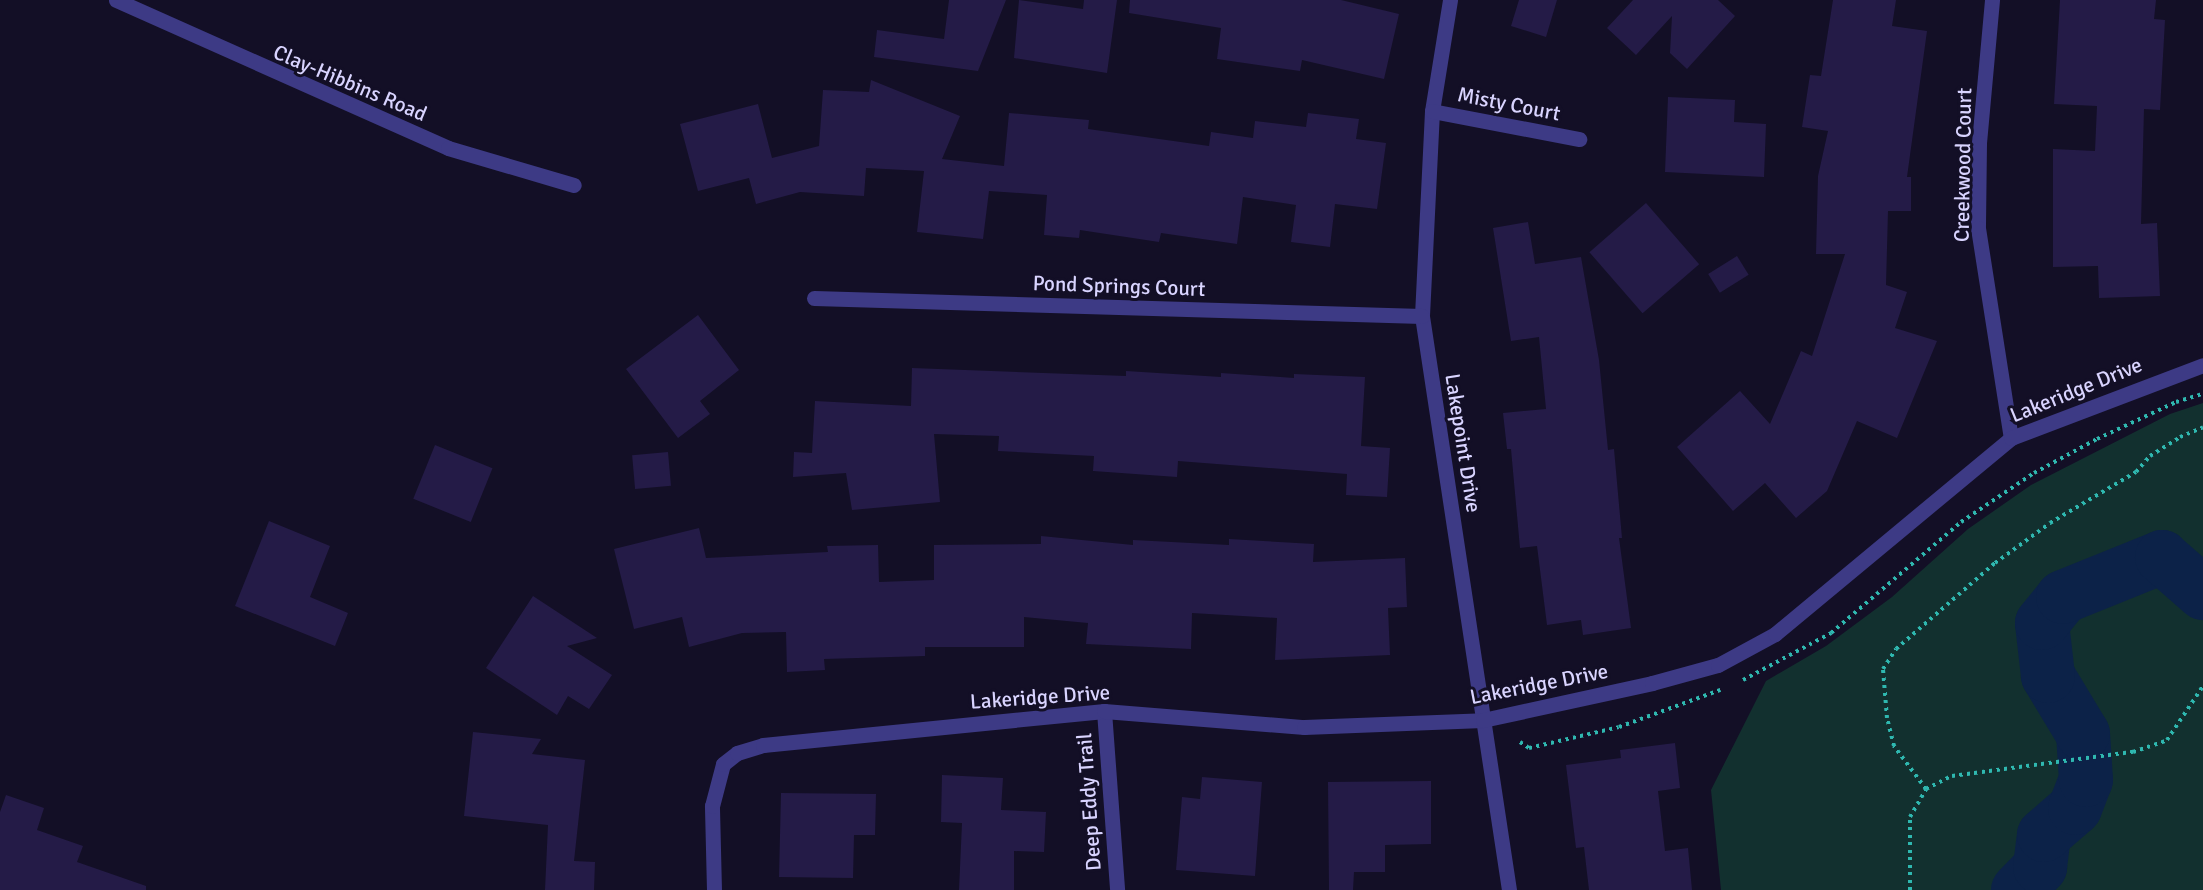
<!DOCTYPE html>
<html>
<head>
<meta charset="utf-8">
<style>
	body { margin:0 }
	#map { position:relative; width:2203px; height:890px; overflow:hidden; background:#130f26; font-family:Signika,sans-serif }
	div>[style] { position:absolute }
	.green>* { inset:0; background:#12302f }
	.river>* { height:54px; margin:-27px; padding:0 27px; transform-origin:27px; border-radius:27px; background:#0c2248 }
	.building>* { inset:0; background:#241b47; transform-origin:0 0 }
	.path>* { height:4px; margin-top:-2px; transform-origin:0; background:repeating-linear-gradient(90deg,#2fb8b0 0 3px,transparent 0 7.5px) }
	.street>* { height:15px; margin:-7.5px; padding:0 7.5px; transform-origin:7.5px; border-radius:7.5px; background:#3d3a85 }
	span { translate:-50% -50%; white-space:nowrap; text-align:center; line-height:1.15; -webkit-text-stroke:6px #130f26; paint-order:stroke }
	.street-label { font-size:21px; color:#d9d4ff }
</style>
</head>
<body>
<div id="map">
	<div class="green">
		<div style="clip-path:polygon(2203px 403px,2203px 890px,1721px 890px,1711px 790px,1766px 681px,1826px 646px,1892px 597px,1968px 529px,2031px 485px,2170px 414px)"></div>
	</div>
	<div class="river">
		<div style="left:2018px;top:890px;width:32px;rotate:-46deg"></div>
		<div style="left:2040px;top:867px;width:32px;rotate:-83deg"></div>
		<div style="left:2044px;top:835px;width:41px;rotate:-41.1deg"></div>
		<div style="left:2075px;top:808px;width:30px;rotate:-69deg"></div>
		<div style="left:2086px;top:780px;width:46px;rotate:-93.7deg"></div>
		<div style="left:2083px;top:734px;width:68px;rotate:-121.1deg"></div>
		<div style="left:2048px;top:676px;width:53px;rotate:-96.5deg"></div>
		<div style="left:2042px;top:623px;width:33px;rotate:-51deg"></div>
		<div style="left:2063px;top:597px;width:107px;rotate:-22deg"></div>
		<div style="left:2162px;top:557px;width:55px;rotate:41.3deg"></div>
	</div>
	<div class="building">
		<div style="clip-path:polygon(949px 0,1006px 0,978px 71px,874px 57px,877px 30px,944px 39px)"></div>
		<div style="clip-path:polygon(1019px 0,1083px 9px,1084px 0,1117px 0,1107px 73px,1014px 58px)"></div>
		<div style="clip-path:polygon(1130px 0,1341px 0,1399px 14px,1384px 79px,1302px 60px,1300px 71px,1217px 59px,1221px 28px,1129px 13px)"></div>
		<div style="clip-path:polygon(1519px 0,1557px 0,1546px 37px,1511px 26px)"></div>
		<div style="clip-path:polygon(1633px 0,1718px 0,1735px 16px,1687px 69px,1670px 53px,1672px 16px,1636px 55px,1607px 28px)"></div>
		<div style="clip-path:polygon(1833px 0,1896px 0,1892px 26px,1927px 31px,1907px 177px,1911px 177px,1911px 211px,1888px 211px,1886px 285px,1907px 292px,1895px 328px,1937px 341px,1897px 438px,1857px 421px,1827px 491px,1796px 518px,1765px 483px,1733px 511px,1677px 447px,1740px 391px,1770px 424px,1801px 351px,1812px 356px,1845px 254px,1816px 254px,1818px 176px,1828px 131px,1802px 127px,1810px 75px,1821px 76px)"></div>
		<div style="clip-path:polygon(2060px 0,2156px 0,2154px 19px,2165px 20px,2160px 110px,2144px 109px,2141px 224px,2157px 223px,2160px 296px,2099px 298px,2098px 266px,2053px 267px,2053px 149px,2095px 151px,2097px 106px,2054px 104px)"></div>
		<div style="clip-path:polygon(871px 80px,960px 116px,942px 159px,1004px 166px,1009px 113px,1089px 120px,1088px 129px,1209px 146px,1211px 132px,1253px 138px,1255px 121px,1306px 127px,1308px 113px,1359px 119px,1356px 139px,1386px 143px,1377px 209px,1335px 204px,1330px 247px,1291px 242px,1296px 205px,1243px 197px,1237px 244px,1161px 233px,1159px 242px,1080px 230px,1079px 238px,1044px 235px,1047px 195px,989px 191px,983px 239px,917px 232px,924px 171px,866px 168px,864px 196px,800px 192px,756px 204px,749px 178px,698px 191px,680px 124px,758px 104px,772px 158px,819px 146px,823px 90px,869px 92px)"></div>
		<div style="clip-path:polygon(1668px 97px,1735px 100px,1734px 122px,1766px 124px,1764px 177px,1665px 172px)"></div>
		<div style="left:1646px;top:203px;width:81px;height:75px;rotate:49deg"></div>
		<div style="clip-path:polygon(1528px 222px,1535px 264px,1581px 257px,1599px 360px,1608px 450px,1614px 449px,1622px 538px,1619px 538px,1631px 628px,1583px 635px,1581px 620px,1547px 625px,1537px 546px,1520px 548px,1511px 449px,1507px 449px,1503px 413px,1546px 409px,1539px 337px,1511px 341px,1493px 228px)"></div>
		<div style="left:1737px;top:256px;width:22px;height:34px;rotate:58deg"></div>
		<div style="clip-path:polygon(698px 315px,739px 370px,700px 401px,710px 414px,678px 438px,626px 369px)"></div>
		<div style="clip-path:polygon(912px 368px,1126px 376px,1126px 371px,1221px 377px,1221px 373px,1294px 378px,1294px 374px,1365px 377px,1361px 446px,1390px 448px,1387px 497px,1346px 495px,1347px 474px,1178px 461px,1177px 477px,1093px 471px,1094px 456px,998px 451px,999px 436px,934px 434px,940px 502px,852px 510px,846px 473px,793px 477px,794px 452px,812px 453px,815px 401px,911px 406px)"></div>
		<div style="left:435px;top:445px;width:62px;height:58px;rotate:22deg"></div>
		<div style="left:668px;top:452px;width:34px;height:36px;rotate:85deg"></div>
		<div style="clip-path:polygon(269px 521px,330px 546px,310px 597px,348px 613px,335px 646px,235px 606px)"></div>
		<div style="clip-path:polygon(699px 528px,706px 558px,828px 552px,827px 546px,878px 545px,879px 582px,934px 580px,934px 545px,1041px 544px,1041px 536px,1133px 545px,1133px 540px,1229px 545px,1229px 539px,1314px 544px,1313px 562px,1405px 558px,1407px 607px,1388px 608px,1390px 655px,1275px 660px,1277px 618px,1192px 613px,1191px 649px,1086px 644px,1088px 623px,1024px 617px,1024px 647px,925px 647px,925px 656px,824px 659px,825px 670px,787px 672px,786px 632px,742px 633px,689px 647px,682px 617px,634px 629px,614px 549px)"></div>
		<div style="clip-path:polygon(533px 596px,597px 638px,567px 646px,612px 675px,589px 709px,568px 696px,557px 715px,486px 668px)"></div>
		<div style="clip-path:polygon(473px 732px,541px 739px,532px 754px,585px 760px,574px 861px,595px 862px,594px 890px,545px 890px,548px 825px,464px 816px)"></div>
		<div style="clip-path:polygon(1675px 743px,1680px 788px,1658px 791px,1665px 851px,1688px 848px,1692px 890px,1589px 890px,1584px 847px,1576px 848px,1566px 765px,1621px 758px,1620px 750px)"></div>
		<div style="clip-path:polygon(942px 775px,1003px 778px,1001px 810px,1046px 812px,1044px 852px,1014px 851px,1014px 890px,959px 890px,962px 823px,941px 822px)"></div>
		<div style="clip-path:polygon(1202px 777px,1262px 782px,1255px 876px,1176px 870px,1182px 797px,1200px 799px)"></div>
		<div style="clip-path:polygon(1431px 781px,1431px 844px,1385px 845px,1385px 872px,1354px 872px,1353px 890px,1329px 890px,1328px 782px)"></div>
		<div style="clip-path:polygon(781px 793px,876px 794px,875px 835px,854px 835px,853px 878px,779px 877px)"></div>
		<div style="clip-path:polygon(6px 795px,44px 808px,37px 830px,83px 846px,77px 862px,146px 886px,146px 890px,0 890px,0 812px)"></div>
	</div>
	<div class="path">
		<div style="left:1743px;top:680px;width:100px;rotate:-28.1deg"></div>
		<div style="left:1831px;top:633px;width:171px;rotate:-40.5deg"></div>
		<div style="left:1961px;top:522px;width:88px;rotate:-33.9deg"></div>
		<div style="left:2034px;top:473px;width:72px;rotate:-28.4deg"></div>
		<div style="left:2097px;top:439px;width:87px;rotate:-25.1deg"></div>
		<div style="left:2176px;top:402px;width:28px;rotate:-17deg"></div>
		<div style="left:1520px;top:742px;width:11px;rotate:34deg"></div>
		<div style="left:1529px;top:748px;width:92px;rotate:-13.1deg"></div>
		<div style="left:1619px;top:727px;width:108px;rotate:-20.1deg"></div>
		<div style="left:1926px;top:789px;width:54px;rotate:-126.7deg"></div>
		<div style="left:1894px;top:746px;width:29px;rotate:-104deg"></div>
		<div style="left:1887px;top:718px;width:49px;rotate:-94.7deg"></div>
		<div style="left:1883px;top:669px;width:24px;rotate:-57deg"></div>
		<div style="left:1896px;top:649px;width:131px;rotate:-41deg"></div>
		<div style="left:1995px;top:563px;width:68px;rotate:-36deg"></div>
		<div style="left:2050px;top:523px;width:100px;rotate:-30.7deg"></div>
		<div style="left:2136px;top:472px;width:21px;rotate:-49deg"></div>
		<div style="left:2150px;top:456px;width:36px;rotate:-32deg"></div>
		<div style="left:2180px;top:437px;width:25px;rotate:-23deg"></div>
		<div style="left:1910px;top:890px;width:73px;rotate:-90deg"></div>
		<div style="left:1910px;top:817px;width:32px;rotate:-60deg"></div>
		<div style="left:1926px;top:789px;width:29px;rotate:-27deg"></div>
		<div style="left:1952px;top:776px;width:183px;rotate:-7.6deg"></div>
		<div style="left:2133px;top:752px;width:36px;rotate:-19deg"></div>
		<div style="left:2167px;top:740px;width:65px;rotate:-56.3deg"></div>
	</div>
	<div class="street">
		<div style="left:116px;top:0;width:363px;rotate:24deg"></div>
		<div style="left:448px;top:148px;width:131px;rotate:16.4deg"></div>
		<div style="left:1450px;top:0;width:112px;rotate:99.2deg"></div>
		<div style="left:1432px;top:111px;width:205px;rotate:92.8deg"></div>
		<div style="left:1422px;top:316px;width:581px;rotate:81.38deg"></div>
		<div style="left:1992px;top:0;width:144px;rotate:95.2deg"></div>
		<div style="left:1979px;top:143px;width:85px;rotate:90.7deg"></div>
		<div style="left:1978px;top:228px;width:213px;rotate:81.1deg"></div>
		<div style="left:1432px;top:111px;width:150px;rotate:10.8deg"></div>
		<div style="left:814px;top:298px;width:608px;rotate:1.7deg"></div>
		<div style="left:1104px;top:711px;width:179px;rotate:85.8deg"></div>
		<div style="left:714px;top:890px;width:84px;rotate:-91.4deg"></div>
		<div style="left:712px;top:806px;width:43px;rotate:-75.3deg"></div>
		<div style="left:723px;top:764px;width:18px;rotate:-38deg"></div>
		<div style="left:737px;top:753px;width:27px;rotate:-17deg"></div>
		<div style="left:763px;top:745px;width:343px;rotate:-5.7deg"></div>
		<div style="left:1104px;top:711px;width:201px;rotate:4.6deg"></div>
		<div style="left:1304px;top:727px;width:179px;rotate:-2.2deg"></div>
		<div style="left:1483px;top:720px;width:173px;rotate:-12.3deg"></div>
		<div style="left:1652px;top:683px;width:68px;rotate:-15.3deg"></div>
		<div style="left:1718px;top:665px;width:65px;rotate:-28.5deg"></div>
		<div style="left:1775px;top:634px;width:307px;rotate:-39.7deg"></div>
		<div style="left:2011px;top:438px;width:205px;rotate:-20.8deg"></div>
	</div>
	<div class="street-label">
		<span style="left:350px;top:83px;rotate:23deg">Clay-Hibbins Road</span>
		<span style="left:1509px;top:104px;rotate:11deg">Misty Court</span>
		<span style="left:1963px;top:165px;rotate:-89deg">Creekwood Court</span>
		<span style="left:1119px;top:286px;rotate:2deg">Pond Springs Court</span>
		<span style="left:2076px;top:390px;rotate:-22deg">Lakeridge Drive</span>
		<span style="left:1463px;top:443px;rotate:81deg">Lakepoint Drive</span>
		<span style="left:1539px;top:684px;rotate:-11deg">Lakeridge Drive</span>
		<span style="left:1040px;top:697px;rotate:-4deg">Lakeridge Drive</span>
		<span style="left:1089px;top:802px;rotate:-94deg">Deep Eddy Trail</span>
	</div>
</div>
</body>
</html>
